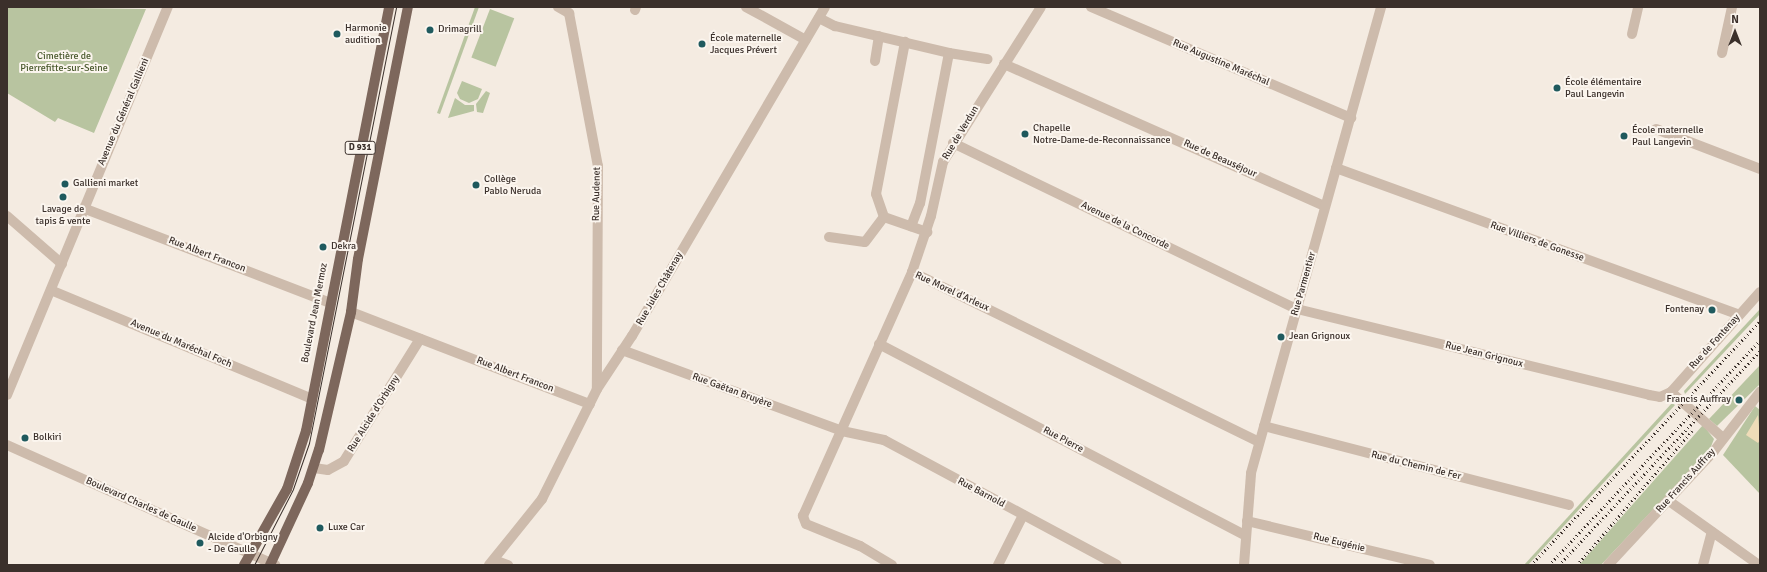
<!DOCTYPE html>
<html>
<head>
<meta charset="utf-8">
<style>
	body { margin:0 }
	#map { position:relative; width:1767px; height:572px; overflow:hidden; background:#f4ebe1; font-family:Signika,sans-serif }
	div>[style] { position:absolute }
	.green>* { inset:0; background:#b8c4a0; transform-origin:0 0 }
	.sand>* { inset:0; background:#efdcb8 }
	.minor>* { height:10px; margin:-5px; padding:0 5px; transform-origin:5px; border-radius:5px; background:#cdbbac }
	.major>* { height:10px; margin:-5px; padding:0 5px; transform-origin:5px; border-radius:5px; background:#7d675c }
	.tram>* { height:1px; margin:-0.5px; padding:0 0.5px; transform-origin:0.5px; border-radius:0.5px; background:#3b302b }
	.rail>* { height:3px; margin-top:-1.5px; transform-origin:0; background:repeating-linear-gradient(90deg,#3b302b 0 1px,transparent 0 4px) }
	.dots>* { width:11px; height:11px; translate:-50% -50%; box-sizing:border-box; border:2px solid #fbf5ee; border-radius:50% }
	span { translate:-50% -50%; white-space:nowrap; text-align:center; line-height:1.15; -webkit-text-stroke:4px #fbf5ee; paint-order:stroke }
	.shield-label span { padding:1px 3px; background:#fbf5ee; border:1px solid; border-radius:3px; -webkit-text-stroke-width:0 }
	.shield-label { font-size:9px; color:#3b302b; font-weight:700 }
	.poi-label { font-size:10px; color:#3b302b }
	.left { translate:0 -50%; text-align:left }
	.right { translate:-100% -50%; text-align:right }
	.park-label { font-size:10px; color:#4a5a2e }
	.street-label { font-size:10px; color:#3b302b }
	.frame { position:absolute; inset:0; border:8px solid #3b302b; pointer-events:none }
	.north { position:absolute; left:1715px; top:12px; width:40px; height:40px; -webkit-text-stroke:3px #fbf5ee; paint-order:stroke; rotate:0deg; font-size:11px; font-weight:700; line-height:16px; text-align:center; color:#3b302b }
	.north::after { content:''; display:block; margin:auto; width:14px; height:18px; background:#3b302b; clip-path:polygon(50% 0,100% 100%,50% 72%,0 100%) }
</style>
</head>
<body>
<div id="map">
	<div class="green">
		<div style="clip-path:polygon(7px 7px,146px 9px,94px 133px,58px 118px,55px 122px,7px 93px)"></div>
		<div style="clip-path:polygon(475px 7px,479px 7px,440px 114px,437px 113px)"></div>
		<div style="left:490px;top:9px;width:26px;height:52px;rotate:21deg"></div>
		<div style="clip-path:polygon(462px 81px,482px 89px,478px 99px,469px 103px,460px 99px,457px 93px)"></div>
		<div style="clip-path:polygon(486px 91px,490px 93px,483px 113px,477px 112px,476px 104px)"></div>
		<div style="clip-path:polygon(455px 98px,465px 105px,474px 105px,474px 111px,448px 118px)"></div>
		<div style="clip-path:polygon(1760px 309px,1760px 314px,1685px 394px,1684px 391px)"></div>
		<div style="clip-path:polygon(1760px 365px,1760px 384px,1717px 426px,1709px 419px)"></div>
		<div style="clip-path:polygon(1672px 403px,1675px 405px,1528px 565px,1524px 565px)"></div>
		<div style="clip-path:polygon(1755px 406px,1760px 410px,1760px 494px,1723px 455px)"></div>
		<div style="clip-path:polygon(1703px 425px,1714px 439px,1710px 449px,1601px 565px,1579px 565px)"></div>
	</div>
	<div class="sand">
		<div style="clip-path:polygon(1758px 415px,1760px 440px,1758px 443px,1746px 435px)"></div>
	</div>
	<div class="minor">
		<div style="left:558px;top:7px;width:13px;rotate:29deg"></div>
		<div style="left:569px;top:13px;width:156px;rotate:79.3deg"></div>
		<div style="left:598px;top:166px;width:223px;rotate:90.3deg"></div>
		<div style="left:746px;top:7px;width:68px;rotate:28.8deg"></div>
		<div style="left:1091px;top:7px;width:283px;rotate:23.1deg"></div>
		<div style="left:635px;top:10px;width:3px;rotate:-72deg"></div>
		<div style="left:819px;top:18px;width:18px;rotate:27deg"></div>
		<div style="left:835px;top:26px;width:117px;rotate:13.3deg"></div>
		<div style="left:949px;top:53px;width:153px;rotate:100.9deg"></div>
		<div style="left:920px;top:203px;width:25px;rotate:111deg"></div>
		<div style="left:1632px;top:34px;width:28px;rotate:-77deg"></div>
		<div style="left:949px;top:53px;width:39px;rotate:9deg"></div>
		<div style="left:1722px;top:53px;width:47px;rotate:-77.7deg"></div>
		<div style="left:875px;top:61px;width:25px;rotate:-81deg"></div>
		<div style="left:1004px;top:64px;width:351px;rotate:23.9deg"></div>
		<div style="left:1656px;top:129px;width:111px;rotate:21deg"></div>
		<div style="left:953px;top:143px;width:382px;rotate:25.8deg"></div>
		<div style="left:1297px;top:309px;width:362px;rotate:13.7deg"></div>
		<div style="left:1649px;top:395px;width:11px;rotate:10deg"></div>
		<div style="left:1660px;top:397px;width:12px;rotate:-24deg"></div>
		<div style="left:1671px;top:392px;width:134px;rotate:-48.3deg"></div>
		<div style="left:1336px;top:168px;width:429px;rotate:20deg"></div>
		<div style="left:83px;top:208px;width:265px;rotate:21deg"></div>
		<div style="left:7px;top:216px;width:73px;rotate:41.1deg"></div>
		<div style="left:884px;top:217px;width:24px;rotate:-109deg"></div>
		<div style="left:876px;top:194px;width:155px;rotate:-79.2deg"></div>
		<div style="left:829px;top:237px;width:36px;rotate:8deg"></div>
		<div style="left:865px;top:242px;width:31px;rotate:-53deg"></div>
		<div style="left:884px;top:217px;width:46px;rotate:19.2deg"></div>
		<div style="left:912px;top:272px;width:386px;rotate:26.1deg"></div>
		<div style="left:53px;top:291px;width:278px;rotate:22.6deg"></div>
		<div style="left:351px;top:312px;width:256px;rotate:21.1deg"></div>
		<div style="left:879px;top:344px;width:414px;rotate:27.6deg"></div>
		<div style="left:622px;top:350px;width:234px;rotate:20.2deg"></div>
		<div style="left:842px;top:431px;width:43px;rotate:12.1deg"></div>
		<div style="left:884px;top:440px;width:264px;rotate:28.2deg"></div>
		<div style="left:1671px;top:392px;width:69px;rotate:41.5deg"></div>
		<div style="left:7px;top:395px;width:420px;rotate:-67.5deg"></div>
		<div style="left:1264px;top:426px;width:315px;rotate:14.5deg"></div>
		<div style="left:7px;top:445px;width:294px;rotate:24.1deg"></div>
		<div style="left:314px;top:468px;width:14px;rotate:8deg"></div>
		<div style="left:328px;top:470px;width:18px;rotate:-29deg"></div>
		<div style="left:344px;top:461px;width:144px;rotate:-58.1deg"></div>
		<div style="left:1669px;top:501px;width:110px;rotate:35.4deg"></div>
		<div style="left:1247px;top:521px;width:188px;rotate:13.5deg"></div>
		<div style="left:494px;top:560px;width:15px;rotate:20deg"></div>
		<div style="left:489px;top:565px;width:85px;rotate:-51.2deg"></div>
		<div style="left:542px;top:499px;width:123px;rotate:-63.4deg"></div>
		<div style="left:597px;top:389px;width:64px;rotate:-56.6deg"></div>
		<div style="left:632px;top:336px;width:381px;rotate:-59.6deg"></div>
		<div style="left:892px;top:565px;width:37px;rotate:-149deg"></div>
		<div style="left:860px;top:546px;width:58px;rotate:-157.8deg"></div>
		<div style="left:806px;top:524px;width:9px;rotate:-111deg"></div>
		<div style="left:803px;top:516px;width:267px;rotate:-65.9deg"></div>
		<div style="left:912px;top:272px;width:59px;rotate:-71.3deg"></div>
		<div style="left:931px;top:216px;width:55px;rotate:-77.5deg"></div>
		<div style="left:943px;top:162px;width:183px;rotate:-57.7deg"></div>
		<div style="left:998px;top:565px;width:56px;rotate:-63.4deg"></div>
		<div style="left:1244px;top:565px;width:92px;rotate:-85.6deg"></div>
		<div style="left:1251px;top:473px;width:484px;rotate:-74.4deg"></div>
		<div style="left:1608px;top:565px;width:156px;rotate:-47.1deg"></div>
		<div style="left:1714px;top:451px;width:75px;rotate:-52.1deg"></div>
		<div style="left:1703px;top:565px;width:34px;rotate:-75deg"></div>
	</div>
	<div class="major">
		<div style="left:244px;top:565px;width:87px;rotate:-60.5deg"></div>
		<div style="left:287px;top:489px;width:61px;rotate:-71.9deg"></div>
		<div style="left:306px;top:431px;width:432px;rotate:-78.9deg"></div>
		<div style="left:270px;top:565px;width:90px;rotate:-65.1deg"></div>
		<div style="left:308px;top:483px;width:35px;rotate:-72deg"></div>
		<div style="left:319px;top:450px;width:142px;rotate:-76.9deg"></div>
		<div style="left:351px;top:312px;width:53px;rotate:-82.5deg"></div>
		<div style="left:358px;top:259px;width:257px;rotate:-78.8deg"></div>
	</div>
	<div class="tram">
		<div style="left:254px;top:565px;width:85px;rotate:-62.8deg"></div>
		<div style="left:293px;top:489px;width:49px;rotate:-70.8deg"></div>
		<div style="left:309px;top:443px;width:445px;rotate:-78.7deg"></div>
	</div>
	<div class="rail">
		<div style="left:1531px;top:565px;width:335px;rotate:-46.8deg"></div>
		<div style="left:1549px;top:565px;width:308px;rotate:-46.8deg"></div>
		<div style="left:1559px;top:565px;width:294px;rotate:-46.8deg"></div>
		<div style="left:1577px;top:565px;width:177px;rotate:-49.4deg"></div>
	</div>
	<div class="dots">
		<div style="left:430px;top:30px;background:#1f5a5e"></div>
		<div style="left:337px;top:34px;background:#1f5a5e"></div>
		<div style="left:702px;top:44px;background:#1f5a5e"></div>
		<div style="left:1557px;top:88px;background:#1f5a5e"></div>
		<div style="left:1025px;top:134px;background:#1f5a5e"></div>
		<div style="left:1624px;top:136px;background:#1f5a5e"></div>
		<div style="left:65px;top:184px;background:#1f5a5e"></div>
		<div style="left:476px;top:185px;background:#1f5a5e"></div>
		<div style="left:63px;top:197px;background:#1f5a5e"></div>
		<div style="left:323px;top:247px;background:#1f5a5e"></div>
		<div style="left:1712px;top:310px;background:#1f5a5e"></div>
		<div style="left:1281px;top:337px;background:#1f5a5e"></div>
		<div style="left:1739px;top:400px;background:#1f5a5e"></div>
		<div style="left:25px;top:438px;background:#1f5a5e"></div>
		<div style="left:320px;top:528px;background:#1f5a5e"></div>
		<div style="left:200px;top:543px;background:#1f5a5e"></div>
	</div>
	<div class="shield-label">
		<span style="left:360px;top:148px">D 931</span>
	</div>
	<div class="poi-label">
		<span class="left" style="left:345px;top:34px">Harmonie<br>audition</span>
		<span class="left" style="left:438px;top:30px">Drimagrill</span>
		<span class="left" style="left:710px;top:44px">École maternelle<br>Jacques Prévert</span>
		<span class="left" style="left:1565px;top:88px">École élémentaire<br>Paul Langevin</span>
		<span class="left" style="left:1033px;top:134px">Chapelle<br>Notre-Dame-de-Reconnaissance</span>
		<span class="left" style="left:1632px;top:136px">École maternelle<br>Paul Langevin</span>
		<span class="left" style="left:484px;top:185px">Collège<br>Pablo Neruda</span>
		<span class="left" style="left:73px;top:184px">Gallieni market</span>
		<span style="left:63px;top:215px">Lavage de<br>tapis &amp; vente</span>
		<span class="left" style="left:331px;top:247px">Dekra</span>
		<span class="right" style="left:1704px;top:310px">Fontenay</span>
		<span class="left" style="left:1289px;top:337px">Jean Grignoux</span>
		<span class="right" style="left:1731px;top:400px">Francis Auffray</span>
		<span class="left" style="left:33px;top:438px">Bolkiri</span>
		<span class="left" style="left:328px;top:528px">Luxe Car</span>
		<span class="left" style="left:208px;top:543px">Alcide d'Orbigny<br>- De Gaulle</span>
	</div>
	<div class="park-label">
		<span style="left:64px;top:62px">Cimetière de<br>Pierrefitte-sur-Seine</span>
	</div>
	<div class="street-label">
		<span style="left:1221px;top:63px;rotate:23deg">Rue Augustine Maréchal</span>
		<span style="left:124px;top:112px;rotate:-67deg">Avenue du Général Gallieni</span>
		<span style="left:961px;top:133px;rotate:-59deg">Rue de Verdun</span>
		<span style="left:1220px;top:159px;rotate:24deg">Rue de Beauséjour</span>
		<span style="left:597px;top:194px;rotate:-89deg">Rue Audenet</span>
		<span style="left:1125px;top:226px;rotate:26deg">Avenue de la Concorde</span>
		<span style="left:1537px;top:242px;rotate:20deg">Rue Villiers de Gonesse</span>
		<span style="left:207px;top:255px;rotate:21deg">Rue Albert Francon</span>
		<span style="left:1304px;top:284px;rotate:-74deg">Rue Parmentier</span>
		<span style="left:660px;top:289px;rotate:-60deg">Rue Jules Châtenay</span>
		<span style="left:952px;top:292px;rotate:25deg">Rue Morel d'Arleux</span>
		<span style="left:315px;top:313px;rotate:-79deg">Boulevard Jean Mermoz</span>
		<span style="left:1715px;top:342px;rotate:-48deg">Rue de Fontenay</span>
		<span style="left:181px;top:344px;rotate:23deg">Avenue du Maréchal Foch</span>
		<span style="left:1484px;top:355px;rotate:14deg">Rue Jean Grignoux</span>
		<span style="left:515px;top:375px;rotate:21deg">Rue Albert Francon</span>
		<span style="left:732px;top:391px;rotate:20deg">Rue Gaëtan Bruyère</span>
		<span style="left:374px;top:414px;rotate:-58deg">Rue Alcide d'Orbigny</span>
		<span style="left:1063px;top:440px;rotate:28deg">Rue Pierre</span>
		<span style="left:1416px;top:466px;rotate:14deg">Rue du Chemin de Fer</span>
		<span style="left:1686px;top:481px;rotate:-48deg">Rue Francis Auffray</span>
		<span style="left:981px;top:493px;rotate:28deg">Rue Barnold</span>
		<span style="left:141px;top:505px;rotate:24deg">Boulevard Charles de Gaulle</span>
		<span style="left:1339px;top:543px;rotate:14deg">Rue Eugénie</span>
	</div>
	<div class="frame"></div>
	<div class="north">N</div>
</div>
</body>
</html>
